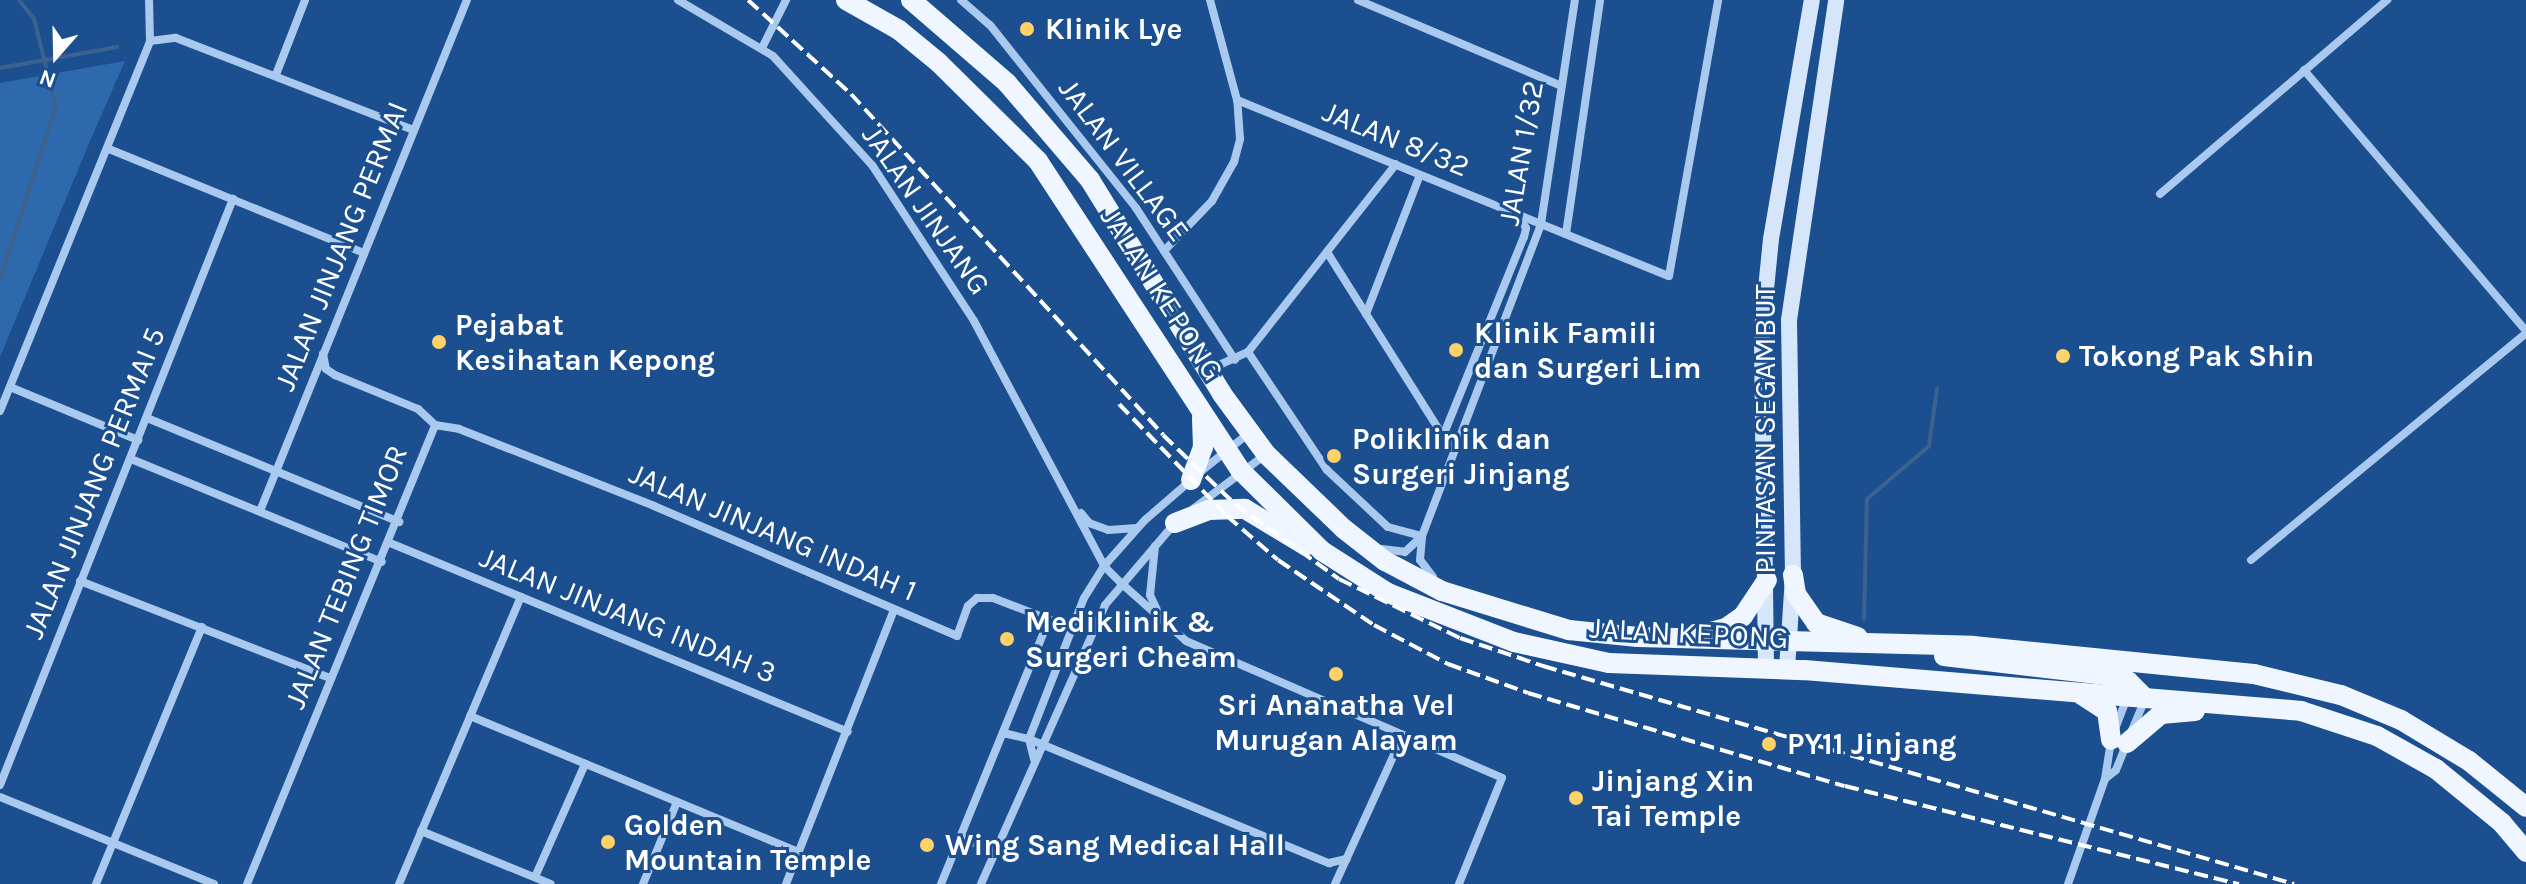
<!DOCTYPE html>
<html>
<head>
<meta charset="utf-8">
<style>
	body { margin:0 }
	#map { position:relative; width:2526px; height:884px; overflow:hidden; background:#1b4f8f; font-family:Karla,sans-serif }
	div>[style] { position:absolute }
	.green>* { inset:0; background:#2e69ad }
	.stream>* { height:4px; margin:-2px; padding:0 2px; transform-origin:2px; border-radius:2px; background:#3c6290 }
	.street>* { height:8px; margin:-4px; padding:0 4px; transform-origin:4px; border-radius:4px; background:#a9c9ee }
	.secondary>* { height:16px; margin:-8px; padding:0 8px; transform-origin:8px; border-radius:8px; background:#d6e6fa }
	.primary>* { height:20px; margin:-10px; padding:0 10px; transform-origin:10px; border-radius:10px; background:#f0f6ff }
	.rail>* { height:4px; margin-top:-2px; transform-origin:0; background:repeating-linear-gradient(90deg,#fff 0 14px,transparent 0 20px) }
	.dots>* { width:22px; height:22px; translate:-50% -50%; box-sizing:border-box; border:4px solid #1b4f8f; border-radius:50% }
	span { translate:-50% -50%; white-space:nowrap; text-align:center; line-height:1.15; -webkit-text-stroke:6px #1b4f8f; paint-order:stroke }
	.poi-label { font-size:30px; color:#fff; font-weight:700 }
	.left { translate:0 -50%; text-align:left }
	.street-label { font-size:30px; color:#fff }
	.north { position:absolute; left:16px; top:16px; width:80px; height:80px; -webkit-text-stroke:6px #1b4f8f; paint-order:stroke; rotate:200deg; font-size:22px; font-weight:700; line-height:32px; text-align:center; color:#fff }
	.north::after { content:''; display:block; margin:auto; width:28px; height:36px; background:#fff; clip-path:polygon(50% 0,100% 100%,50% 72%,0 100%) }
</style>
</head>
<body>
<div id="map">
	<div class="green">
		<div style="clip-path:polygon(125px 61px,90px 141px,0 357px,0 83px)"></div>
	</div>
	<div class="stream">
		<div style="left:0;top:68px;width:119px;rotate:-10.2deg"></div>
		<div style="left:0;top:279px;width:181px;rotate:-72deg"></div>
		<div style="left:56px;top:107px;width:91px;rotate:-104deg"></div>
		<div style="left:34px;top:19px;width:24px;rotate:-128deg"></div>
		<div style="left:1864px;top:619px;width:120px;rotate:-88.6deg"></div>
		<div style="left:1867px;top:499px;width:82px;rotate:-40.5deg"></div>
		<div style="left:1929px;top:446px;width:58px;rotate:-82deg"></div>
	</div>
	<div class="street">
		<div style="left:678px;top:0;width:110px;rotate:30.5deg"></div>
		<div style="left:773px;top:56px;width:147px;rotate:47.8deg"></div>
		<div style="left:872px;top:165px;width:186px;rotate:56.8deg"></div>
		<div style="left:974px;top:321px;width:277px;rotate:62deg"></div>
		<div style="left:1104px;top:566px;width:24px;rotate:45deg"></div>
		<div style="left:1121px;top:583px;width:87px;rotate:41.7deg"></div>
		<div style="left:1186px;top:641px;width:344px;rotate:23.4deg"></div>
		<div style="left:1502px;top:778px;width:114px;rotate:112.1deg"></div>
		<div style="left:961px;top:0;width:38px;rotate:41deg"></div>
		<div style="left:990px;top:25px;width:234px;rotate:51.4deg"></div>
		<div style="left:1136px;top:208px;width:181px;rotate:56.9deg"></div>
		<div style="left:1358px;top:0;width:221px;rotate:22.9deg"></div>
		<div style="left:150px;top:41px;width:26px;rotate:-7deg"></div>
		<div style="left:176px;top:38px;width:254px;rotate:21.2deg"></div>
		<div style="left:762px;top:48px;width:54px;rotate:-63.4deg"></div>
		<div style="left:2304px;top:70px;width:343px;rotate:49.6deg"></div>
		<div style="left:277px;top:72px;width:77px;rotate:-68.7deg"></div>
		<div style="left:1237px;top:100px;width:466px;rotate:22.2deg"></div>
		<div style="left:1669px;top:276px;width:280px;rotate:-79.9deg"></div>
		<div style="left:109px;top:149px;width:273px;rotate:22.2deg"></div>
		<div style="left:2160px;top:194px;width:299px;rotate:-40.5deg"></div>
		<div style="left:1566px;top:234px;width:236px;rotate:-81.7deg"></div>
		<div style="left:1164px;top:251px;width:69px;rotate:-46.2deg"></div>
		<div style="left:1212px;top:201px;width:45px;rotate:-60.6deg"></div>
		<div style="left:1234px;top:162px;width:24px;rotate:-75deg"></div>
		<div style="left:1240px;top:139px;width:39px;rotate:-94deg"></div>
		<div style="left:1237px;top:100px;width:104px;rotate:-105.1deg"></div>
		<div style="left:1327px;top:252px;width:218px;rotate:57.8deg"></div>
		<div style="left:1443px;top:436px;width:16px;rotate:35deg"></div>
		<div style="left:1366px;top:314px;width:149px;rotate:-68.8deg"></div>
		<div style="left:1248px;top:352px;width:142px;rotate:56.2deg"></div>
		<div style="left:1327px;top:470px;width:83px;rotate:43.1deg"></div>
		<div style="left:1388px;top:527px;width:35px;rotate:15deg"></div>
		<div style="left:323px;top:354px;width:15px;rotate:79deg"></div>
		<div style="left:326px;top:369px;width:11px;rotate:34deg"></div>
		<div style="left:335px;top:375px;width:90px;rotate:22.3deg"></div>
		<div style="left:418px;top:409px;width:23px;rotate:43deg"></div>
		<div style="left:1208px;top:370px;width:44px;rotate:-24.2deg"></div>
		<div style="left:1248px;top:352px;width:239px;rotate:-51.8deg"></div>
		<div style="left:10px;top:387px;width:139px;rotate:22.5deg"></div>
		<div style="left:0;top:411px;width:399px;rotate:-67.9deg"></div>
		<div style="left:150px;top:41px;width:41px;rotate:-91.4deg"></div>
		<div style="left:147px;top:418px;width:273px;rotate:22.4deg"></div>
		<div style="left:435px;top:425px;width:24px;rotate:9deg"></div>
		<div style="left:459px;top:429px;width:210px;rotate:21.5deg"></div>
		<div style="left:654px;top:506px;width:330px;rotate:23.2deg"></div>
		<div style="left:957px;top:636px;width:32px;rotate:-70deg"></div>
		<div style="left:968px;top:606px;width:12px;rotate:-42deg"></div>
		<div style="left:977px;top:598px;width:16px"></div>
		<div style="left:993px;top:598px;width:84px;rotate:21deg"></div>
		<div style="left:1443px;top:436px;width:215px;rotate:-67.9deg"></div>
		<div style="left:1524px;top:237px;width:9px;rotate:-77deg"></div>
		<div style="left:1526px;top:228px;width:15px;rotate:-122deg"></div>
		<div style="left:131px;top:459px;width:271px;rotate:22.3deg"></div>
		<div style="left:1200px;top:472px;width:63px;rotate:-38.5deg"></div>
		<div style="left:1193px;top:509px;width:90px;rotate:-36.9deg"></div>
		<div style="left:260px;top:511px;width:551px;rotate:-67.95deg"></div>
		<div style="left:1081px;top:513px;width:13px;rotate:51deg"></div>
		<div style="left:1089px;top:523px;width:20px;rotate:20deg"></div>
		<div style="left:1108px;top:530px;width:29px;rotate:-4deg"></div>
		<div style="left:390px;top:543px;width:495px;rotate:22.4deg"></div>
		<div style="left:1155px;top:546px;width:49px;rotate:95.8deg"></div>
		<div style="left:1150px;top:595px;width:21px;rotate:65deg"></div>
		<div style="left:1382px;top:549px;width:23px;rotate:7deg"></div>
		<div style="left:1405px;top:552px;width:22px;rotate:-43deg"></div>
		<div style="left:2251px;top:560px;width:357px;rotate:-39.5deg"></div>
		<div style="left:1433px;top:577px;width:21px;rotate:-127deg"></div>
		<div style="left:1420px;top:560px;width:24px;rotate:-85deg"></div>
		<div style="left:1422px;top:536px;width:334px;rotate:-69.1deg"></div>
		<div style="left:1541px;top:224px;width:227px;rotate:-81.4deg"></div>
		<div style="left:80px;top:581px;width:268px;rotate:21.2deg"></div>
		<div style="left:470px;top:716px;width:356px;rotate:22.5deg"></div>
		<div style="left:2115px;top:729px;width:34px;rotate:-69deg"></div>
		<div style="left:2132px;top:730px;width:34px;rotate:-67deg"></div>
		<div style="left:1003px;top:733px;width:27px;rotate:13deg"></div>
		<div style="left:1029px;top:739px;width:325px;rotate:22.5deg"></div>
		<div style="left:1329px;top:863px;width:18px;rotate:-13deg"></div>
		<div style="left:1034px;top:759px;width:21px;rotate:-104deg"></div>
		<div style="left:1029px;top:739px;width:151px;rotate:-68.7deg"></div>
		<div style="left:1084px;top:598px;width:38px;rotate:-58deg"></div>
		<div style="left:1104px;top:566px;width:62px;rotate:-48.3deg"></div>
		<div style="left:1145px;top:520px;width:60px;rotate:-40.9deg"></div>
		<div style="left:2105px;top:779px;width:14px;rotate:-39deg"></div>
		<div style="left:2116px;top:770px;width:29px;rotate:-68deg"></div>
		<div style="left:0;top:785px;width:631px;rotate:-68.32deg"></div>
		<div style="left:0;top:797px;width:231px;rotate:22.1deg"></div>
		<div style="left:421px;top:831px;width:140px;rotate:22.2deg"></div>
		<div style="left:960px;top:837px;width:38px;rotate:23deg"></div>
		<div style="left:535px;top:877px;width:124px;rotate:-66.1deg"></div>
		<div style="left:96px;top:884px;width:278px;rotate:-67.6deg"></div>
		<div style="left:247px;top:884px;width:496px;rotate:-67.7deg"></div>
		<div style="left:399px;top:884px;width:312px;rotate:-67deg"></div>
		<div style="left:643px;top:884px;width:89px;rotate:-67.5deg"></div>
		<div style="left:786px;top:884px;width:295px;rotate:-68.5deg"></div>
		<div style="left:941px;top:884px;width:286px;rotate:-67.8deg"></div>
		<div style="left:981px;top:884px;width:305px;rotate:-66deg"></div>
		<div style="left:1105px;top:605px;width:109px;rotate:-49.5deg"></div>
		<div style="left:1335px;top:884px;width:164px;rotate:-65.5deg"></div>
		<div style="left:2068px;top:884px;width:111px;rotate:-70.6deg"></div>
		<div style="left:2105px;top:779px;width:37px;rotate:-81deg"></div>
	</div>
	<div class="secondary">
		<div style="left:1766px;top:668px;width:339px;rotate:-90.7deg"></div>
		<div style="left:1762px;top:329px;width:90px;rotate:-84.3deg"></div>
		<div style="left:1771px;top:239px;width:242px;rotate:-80.3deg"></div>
		<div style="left:1787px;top:669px;width:94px;rotate:-86.3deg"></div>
		<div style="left:1793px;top:575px;width:255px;rotate:-90.9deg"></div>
		<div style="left:1789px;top:320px;width:323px;rotate:-81.6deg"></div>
	</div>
	<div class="primary">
		<div style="left:846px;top:0;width:61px;rotate:29.5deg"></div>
		<div style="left:899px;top:30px;width:50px;rotate:39.4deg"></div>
		<div style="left:938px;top:62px;width:141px;rotate:44.7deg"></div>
		<div style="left:1038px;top:161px;width:371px;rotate:56.8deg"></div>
		<div style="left:1241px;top:471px;width:114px;rotate:44.6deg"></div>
		<div style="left:1322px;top:551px;width:78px;rotate:32.5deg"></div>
		<div style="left:1388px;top:593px;width:135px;rotate:21.3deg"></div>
		<div style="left:1514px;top:642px;width:97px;rotate:12.5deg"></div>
		<div style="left:1609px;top:663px;width:195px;rotate:2.1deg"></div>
		<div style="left:1804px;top:670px;width:499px;rotate:4.7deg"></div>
		<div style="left:2301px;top:711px;width:80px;rotate:18.2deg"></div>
		<div style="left:2377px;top:736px;width:68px;rotate:29.2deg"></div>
		<div style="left:2436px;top:769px;width:85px;rotate:39.3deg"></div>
		<div style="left:2502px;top:823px;width:38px;rotate:50deg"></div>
		<div style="left:911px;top:0;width:127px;rotate:40.8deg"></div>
		<div style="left:1007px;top:83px;width:128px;rotate:49.4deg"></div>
		<div style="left:1090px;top:180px;width:251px;rotate:58.3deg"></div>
		<div style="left:1222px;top:394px;width:74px;rotate:53.7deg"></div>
		<div style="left:1266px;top:454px;width:108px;rotate:43.9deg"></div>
		<div style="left:1344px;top:529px;width:52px;rotate:38deg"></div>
		<div style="left:1385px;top:561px;width:64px;rotate:27.8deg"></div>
		<div style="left:1442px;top:591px;width:133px;rotate:17.1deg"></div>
		<div style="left:1569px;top:630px;width:69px;rotate:5.8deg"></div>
		<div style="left:1638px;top:637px;width:335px;rotate:1.5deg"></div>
		<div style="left:1973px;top:646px;width:282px;rotate:5.7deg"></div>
		<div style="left:2254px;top:674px;width:89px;rotate:13.6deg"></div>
		<div style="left:2341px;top:695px;width:65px;rotate:22.6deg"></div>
		<div style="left:2401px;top:720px;width:79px;rotate:31.1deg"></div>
		<div style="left:2469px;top:761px;width:73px;rotate:38.9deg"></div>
		<div style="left:1191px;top:480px;width:35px;rotate:-70deg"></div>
		<div style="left:1203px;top:447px;width:29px;rotate:-92deg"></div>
		<div style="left:1175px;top:523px;width:36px;rotate:-21deg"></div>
		<div style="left:1209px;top:510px;width:36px;rotate:-2deg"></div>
		<div style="left:1245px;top:509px;width:71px;rotate:31.2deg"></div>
		<div style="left:1793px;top:575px;width:19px;rotate:81deg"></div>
		<div style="left:1796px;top:594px;width:35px;rotate:55deg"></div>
		<div style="left:1816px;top:623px;width:44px;rotate:18.4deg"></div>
		<div style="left:1703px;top:634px;width:24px;rotate:-15deg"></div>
		<div style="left:1726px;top:628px;width:21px;rotate:-35deg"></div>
		<div style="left:1743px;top:616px;width:43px;rotate:-56.3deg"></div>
		<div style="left:1944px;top:656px;width:171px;rotate:6.7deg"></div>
		<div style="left:2114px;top:676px;width:15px;rotate:20deg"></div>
		<div style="left:2128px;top:681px;width:24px;rotate:45deg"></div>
		<div style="left:2082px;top:695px;width:30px;rotate:33deg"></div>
		<div style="left:2107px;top:711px;width:29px;rotate:82deg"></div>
		<div style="left:2127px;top:743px;width:45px;rotate:-40.5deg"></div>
		<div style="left:2161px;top:714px;width:34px;rotate:-5deg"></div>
	</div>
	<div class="rail">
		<div style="left:748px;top:0;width:139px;rotate:42.4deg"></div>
		<div style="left:851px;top:94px;width:462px;rotate:47.5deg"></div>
		<div style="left:1163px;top:435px;width:100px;rotate:43.8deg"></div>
		<div style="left:1235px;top:504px;width:128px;rotate:35.8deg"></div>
		<div style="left:1339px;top:579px;width:135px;rotate:26deg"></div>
		<div style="left:1460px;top:638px;width:88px;rotate:18.6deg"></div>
		<div style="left:1543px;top:666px;width:782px;rotate:16.19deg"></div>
		<div style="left:1119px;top:404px;width:156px;rotate:46deg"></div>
		<div style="left:1227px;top:516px;width:67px;rotate:40.8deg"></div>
		<div style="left:1278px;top:560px;width:116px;rotate:34.1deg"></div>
		<div style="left:1374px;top:625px;width:84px;rotate:27.8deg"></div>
		<div style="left:1448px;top:664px;width:85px;rotate:19.9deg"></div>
		<div style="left:1528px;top:693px;width:330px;rotate:16.4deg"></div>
		<div style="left:1845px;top:786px;width:406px;rotate:14deg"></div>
	</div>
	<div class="dots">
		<div style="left:1027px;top:29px;background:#ffd166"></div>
		<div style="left:439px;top:342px;background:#ffd166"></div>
		<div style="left:1456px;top:350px;background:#ffd166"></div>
		<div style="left:2063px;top:356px;background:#ffd166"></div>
		<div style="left:1334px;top:456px;background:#ffd166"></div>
		<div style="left:1007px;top:639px;background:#ffd166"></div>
		<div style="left:1336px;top:674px;background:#ffd166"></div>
		<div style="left:1769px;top:744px;background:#ffd166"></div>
		<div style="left:1576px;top:798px;background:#ffd166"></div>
		<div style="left:608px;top:842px;background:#ffd166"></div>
		<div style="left:927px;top:845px;background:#ffd166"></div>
	</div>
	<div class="poi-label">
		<span class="left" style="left:1045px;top:29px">Klinik Lye</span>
		<span class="left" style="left:455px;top:342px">Pejabat<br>Kesihatan Kepong</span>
		<span class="left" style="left:1474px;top:350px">Klinik Famili<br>dan Surgeri Lim</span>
		<span class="left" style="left:2079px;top:356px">Tokong Pak Shin</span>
		<span class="left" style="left:1352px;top:456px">Poliklinik dan<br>Surgeri Jinjang</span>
		<span class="left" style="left:1025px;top:639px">Mediklinik &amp;<br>Surgeri Cheam</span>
		<span style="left:1336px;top:722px">Sri Ananatha Vel<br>Murugan Alayam</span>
		<span class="left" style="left:1787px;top:744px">PY11 Jinjang</span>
		<span class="left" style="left:1592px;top:798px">Jinjang Xin<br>Tai Temple</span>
		<span class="left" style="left:624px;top:842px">Golden<br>Mountain Temple</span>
		<span class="left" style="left:945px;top:845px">Wing Sang Medical Hall</span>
	</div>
	<div class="street-label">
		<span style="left:1396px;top:139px;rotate:22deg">JALAN 8/32</span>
		<span style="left:1521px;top:153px;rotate:-80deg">JALAN 1/32</span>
		<span style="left:1124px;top:160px;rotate:53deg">JALAN VILLAGE</span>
		<span style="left:926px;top:210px;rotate:55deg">JALAN JINJANG</span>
		<span style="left:341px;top:246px;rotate:-68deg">JALAN JINJANG PERMAI</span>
		<span style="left:1162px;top:294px;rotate:57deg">JALAN KEPONG</span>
		<span style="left:1765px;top:429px;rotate:-90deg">PINTASAN SEGAMBUT</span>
		<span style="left:94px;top:483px;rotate:-68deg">JALAN JINJANG PERMAI 5</span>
		<span style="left:773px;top:532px;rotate:23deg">JALAN JINJANG INDAH 1</span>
		<span style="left:346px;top:577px;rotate:-68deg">JALAN TEBING TIMOR</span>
		<span style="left:628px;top:615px;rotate:22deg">JALAN JINJANG INDAH 3</span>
		<span style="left:1689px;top:633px;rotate:3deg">JALAN KEPONG</span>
	</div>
	<div class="north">N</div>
</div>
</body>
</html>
